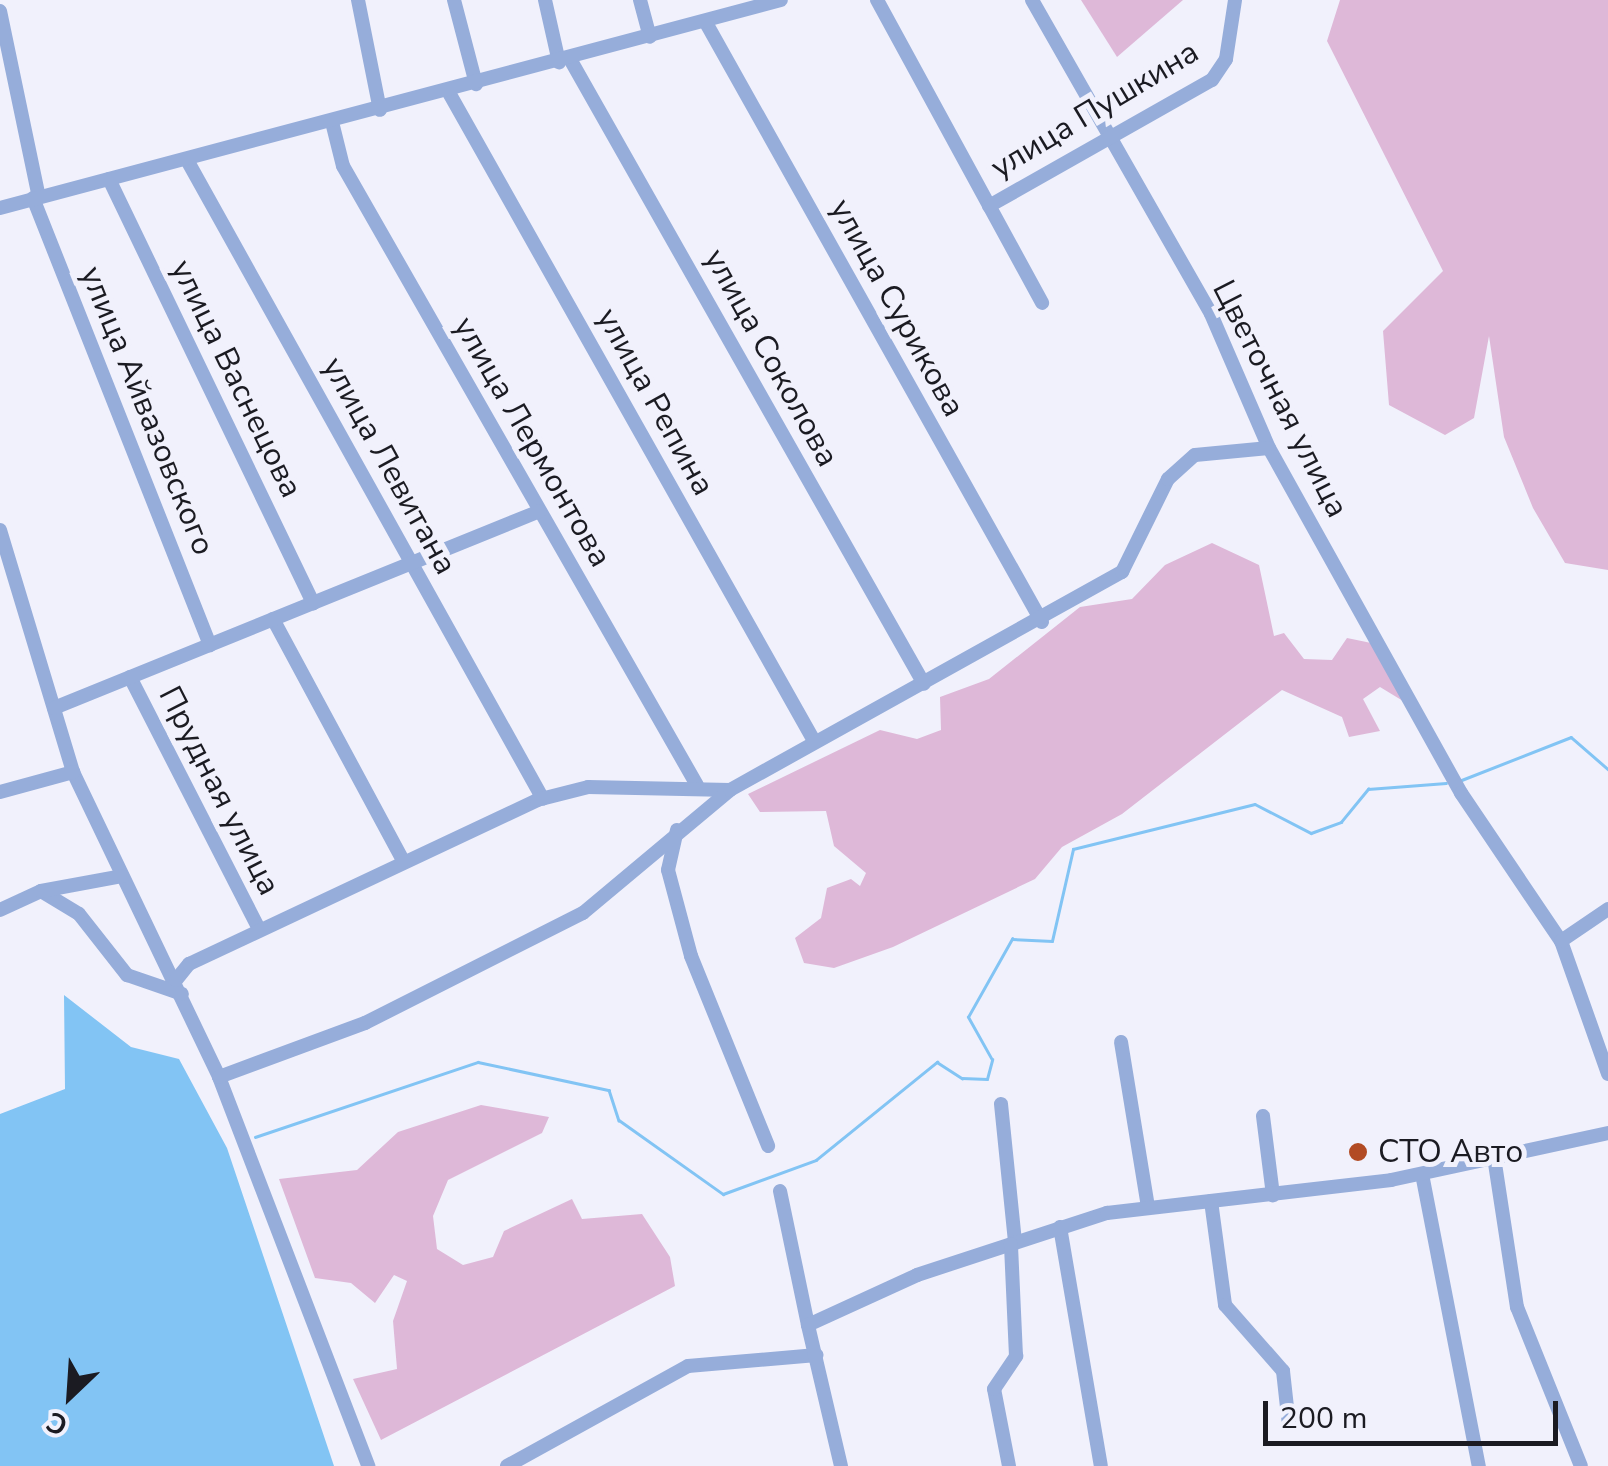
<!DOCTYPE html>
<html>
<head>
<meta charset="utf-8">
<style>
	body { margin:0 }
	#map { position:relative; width:1608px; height:1466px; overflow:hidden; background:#f1f1fc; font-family:"Nunito Sans",sans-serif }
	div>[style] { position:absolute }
	.green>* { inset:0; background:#deb8d8 }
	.water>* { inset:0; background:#82c4f4 }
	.stream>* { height:2.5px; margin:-1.25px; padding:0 1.25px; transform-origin:1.25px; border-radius:1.25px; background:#82c4f4 }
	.minor>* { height:14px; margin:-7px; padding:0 7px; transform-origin:7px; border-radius:7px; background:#96adda }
	.dots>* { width:28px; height:28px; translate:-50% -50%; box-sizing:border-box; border:5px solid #f1f1fc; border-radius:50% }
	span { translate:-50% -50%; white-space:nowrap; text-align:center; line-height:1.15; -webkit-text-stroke:10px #f1f1fc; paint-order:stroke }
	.street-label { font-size:32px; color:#1b1b22 }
	.poi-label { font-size:32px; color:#1b1b22 }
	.left { translate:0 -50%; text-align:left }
	.north { position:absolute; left:20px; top:1346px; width:100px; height:100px; -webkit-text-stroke:8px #f1f1fc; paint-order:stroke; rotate:205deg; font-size:28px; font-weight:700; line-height:40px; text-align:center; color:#1b1b22 }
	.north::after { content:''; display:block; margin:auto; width:35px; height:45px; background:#1b1b22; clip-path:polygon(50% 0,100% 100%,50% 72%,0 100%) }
	.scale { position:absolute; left:1263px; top:1401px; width:295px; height:45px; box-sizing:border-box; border:5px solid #1b1b22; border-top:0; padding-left:12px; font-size:30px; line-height:35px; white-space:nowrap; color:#1b1b22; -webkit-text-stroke:8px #f1f1fc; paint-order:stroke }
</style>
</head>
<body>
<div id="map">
	<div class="green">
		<div style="clip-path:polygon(1081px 0,1183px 0,1117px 57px)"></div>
		<div style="clip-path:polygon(1340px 0,1608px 0,1608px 570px,1565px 563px,1533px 508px,1504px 437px,1489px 336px,1474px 418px,1445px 435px,1389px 405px,1383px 331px,1443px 271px,1327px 41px)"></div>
		<div style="clip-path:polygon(1212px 543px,1259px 565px,1274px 636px,1284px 633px,1304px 659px,1332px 660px,1347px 638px,1376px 644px,1403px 701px,1380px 687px,1363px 699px,1380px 731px,1349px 737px,1342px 717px,1282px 690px,1122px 814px,1062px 847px,1035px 879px,893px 947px,834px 968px,804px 963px,795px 938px,821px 918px,827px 888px,851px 879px,860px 886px,866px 873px,834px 846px,826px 811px,760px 812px,748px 794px,880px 730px,917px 739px,941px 730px,940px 697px,989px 679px,1080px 607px,1132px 599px,1165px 565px)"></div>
		<div style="clip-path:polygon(481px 1105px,549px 1117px,542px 1133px,448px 1180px,433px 1216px,437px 1249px,463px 1265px,493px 1257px,504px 1231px,572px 1199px,582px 1219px,642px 1214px,670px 1257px,675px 1286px,381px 1440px,353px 1379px,397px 1369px,393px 1321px,407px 1281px,394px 1275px,375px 1303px,351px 1283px,315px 1278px,279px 1179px,357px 1170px,398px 1132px)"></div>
	</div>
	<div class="water">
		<div style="clip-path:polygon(64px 995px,131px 1047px,179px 1059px,227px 1148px,334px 1466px,0 1466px,0 1114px,65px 1089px)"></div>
	</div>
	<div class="stream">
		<div style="left:1459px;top:781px;width:120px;rotate:-21.4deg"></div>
		<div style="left:1571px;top:737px;width:49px;rotate:40.9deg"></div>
		<div style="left:255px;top:1137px;width:235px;rotate:-18.6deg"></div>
		<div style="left:478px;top:1062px;width:134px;rotate:12.1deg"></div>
		<div style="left:609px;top:1090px;width:32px;rotate:72deg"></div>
		<div style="left:619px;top:1120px;width:128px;rotate:35.4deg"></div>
		<div style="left:723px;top:1194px;width:99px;rotate:-20.1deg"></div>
		<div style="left:816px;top:1160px;width:156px;rotate:-39deg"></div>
		<div style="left:937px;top:1062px;width:30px;rotate:33deg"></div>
		<div style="left:962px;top:1078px;width:25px;rotate:2deg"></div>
		<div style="left:987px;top:1079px;width:20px;rotate:-75deg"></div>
		<div style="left:992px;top:1060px;width:49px;rotate:-119.2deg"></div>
		<div style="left:968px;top:1017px;width:90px;rotate:-60.6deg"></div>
		<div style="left:1012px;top:939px;width:40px;rotate:2.9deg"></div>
		<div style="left:1052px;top:941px;width:94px;rotate:-77.1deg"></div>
		<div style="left:1073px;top:849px;width:187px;rotate:-13.9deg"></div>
		<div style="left:1255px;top:804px;width:63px;rotate:27.4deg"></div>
		<div style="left:1311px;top:833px;width:32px;rotate:-20deg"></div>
		<div style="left:1341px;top:822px;width:43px;rotate:-50.7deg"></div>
		<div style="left:1368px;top:789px;width:78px;rotate:-4.4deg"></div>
	</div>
	<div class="minor">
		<div style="left:358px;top:0;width:112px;rotate:78.7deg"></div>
		<div style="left:454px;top:0;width:87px;rotate:75.3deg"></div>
		<div style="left:545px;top:0;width:64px;rotate:77.3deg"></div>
		<div style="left:640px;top:0;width:38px;rotate:75deg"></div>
		<div style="left:877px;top:0;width:345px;rotate:61.4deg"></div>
		<div style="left:1032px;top:0;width:361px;rotate:60.3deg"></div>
		<div style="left:1211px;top:314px;width:146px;rotate:66.6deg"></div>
		<div style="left:1269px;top:448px;width:395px;rotate:60.9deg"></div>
		<div style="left:1461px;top:793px;width:179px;rotate:56deg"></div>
		<div style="left:1561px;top:941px;width:141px;rotate:70.5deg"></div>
		<div style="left:0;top:11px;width:190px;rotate:78.2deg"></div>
		<div style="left:705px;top:21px;width:689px;rotate:60.72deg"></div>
		<div style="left:570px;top:59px;width:718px;rotate:60.47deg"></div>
		<div style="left:448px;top:91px;width:744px;rotate:60.61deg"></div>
		<div style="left:332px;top:122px;width:45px;rotate:76deg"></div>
		<div style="left:343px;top:166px;width:713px;rotate:60.24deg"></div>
		<div style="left:187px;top:160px;width:731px;rotate:60.88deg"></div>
		<div style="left:109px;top:179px;width:471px;rotate:64.3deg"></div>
		<div style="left:33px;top:198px;width:481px;rotate:68.4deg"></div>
		<div style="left:989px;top:206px;width:256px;rotate:-29.5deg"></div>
		<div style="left:1212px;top:80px;width:25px;rotate:-56deg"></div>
		<div style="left:1226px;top:59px;width:60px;rotate:-81.3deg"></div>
		<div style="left:0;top:208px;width:808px;rotate:-14.91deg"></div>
		<div style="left:0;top:530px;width:253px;rotate:73.2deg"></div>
		<div style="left:73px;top:772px;width:338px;rotate:64.4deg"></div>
		<div style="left:219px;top:1077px;width:417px;rotate:69deg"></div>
		<div style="left:273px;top:619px;width:272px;rotate:61.7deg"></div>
		<div style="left:130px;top:677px;width:283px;rotate:62.9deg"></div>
		<div style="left:54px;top:708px;width:524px;rotate:-22.07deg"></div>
		<div style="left:0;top:792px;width:76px;rotate:-15.3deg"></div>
		<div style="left:677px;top:830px;width:41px;rotate:102.7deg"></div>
		<div style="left:668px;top:870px;width:89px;rotate:75deg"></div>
		<div style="left:691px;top:956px;width:205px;rotate:67.9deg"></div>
		<div style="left:41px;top:891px;width:44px;rotate:31.2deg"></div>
		<div style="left:79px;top:914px;width:78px;rotate:51.8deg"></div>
		<div style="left:127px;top:975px;width:58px;rotate:19.1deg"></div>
		<div style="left:0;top:910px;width:45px;rotate:-24.9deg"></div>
		<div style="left:41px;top:891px;width:82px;rotate:-10.5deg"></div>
		<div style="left:1561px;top:941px;width:57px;rotate:-34.2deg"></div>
		<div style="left:176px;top:980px;width:21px;rotate:-51deg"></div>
		<div style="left:189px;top:964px;width:385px;rotate:-25.2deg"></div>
		<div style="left:537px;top:800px;width:53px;rotate:-14.3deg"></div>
		<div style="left:588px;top:787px;width:142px;rotate:1.2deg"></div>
		<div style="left:1121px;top:1042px;width:167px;rotate:80.7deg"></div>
		<div style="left:219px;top:1077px;width:156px;rotate:-20.3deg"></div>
		<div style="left:365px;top:1023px;width:244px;rotate:-26.8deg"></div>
		<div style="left:583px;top:913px;width:192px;rotate:-39.9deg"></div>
		<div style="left:730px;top:790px;width:449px;rotate:-29.1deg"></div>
		<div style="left:1122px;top:572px;width:104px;rotate:-63.7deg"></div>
		<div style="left:1168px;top:479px;width:36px;rotate:-42deg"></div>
		<div style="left:1195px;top:455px;width:74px;rotate:-5.4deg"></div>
		<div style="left:1001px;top:1104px;width:139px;rotate:84.2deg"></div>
		<div style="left:1263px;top:1116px;width:80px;rotate:82.8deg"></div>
		<div style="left:1494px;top:1157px;width:152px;rotate:81.3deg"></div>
		<div style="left:1517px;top:1307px;width:171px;rotate:68.1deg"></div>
		<div style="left:1422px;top:1174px;width:298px;rotate:79deg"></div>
		<div style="left:780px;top:1191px;width:137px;rotate:78.2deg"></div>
		<div style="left:1211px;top:1201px;width:105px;rotate:82.3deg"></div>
		<div style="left:1225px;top:1305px;width:88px;rotate:48.7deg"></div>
		<div style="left:1283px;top:1371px;width:54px;rotate:83.7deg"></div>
		<div style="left:1060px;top:1227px;width:242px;rotate:80.3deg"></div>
		<div style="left:507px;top:1466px;width:207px;rotate:-28.9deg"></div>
		<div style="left:688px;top:1366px;width:129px;rotate:-4.9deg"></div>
		<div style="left:841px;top:1466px;width:145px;rotate:-103.2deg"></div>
		<div style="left:808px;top:1325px;width:120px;rotate:-24.6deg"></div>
		<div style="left:917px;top:1275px;width:200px;rotate:-18.1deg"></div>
		<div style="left:1107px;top:1213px;width:286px;rotate:-6.6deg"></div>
		<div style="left:1391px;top:1180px;width:222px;rotate:-12.2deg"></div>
		<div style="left:1009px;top:1466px;width:78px;rotate:-101deg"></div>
		<div style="left:994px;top:1389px;width:40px;rotate:-56deg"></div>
		<div style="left:1016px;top:1356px;width:112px;rotate:-92.6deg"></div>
	</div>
	<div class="dots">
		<div style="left:1358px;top:1152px;background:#b24b24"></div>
	</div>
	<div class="street-label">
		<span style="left:1095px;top:110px;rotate:-31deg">улица Пушкина</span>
		<span style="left:897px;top:308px;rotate:61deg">улица Сурикова</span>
		<span style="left:771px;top:358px;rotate:61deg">улица Соколова</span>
		<span style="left:236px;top:379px;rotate:64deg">улица Васнецова</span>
		<span style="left:1280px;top:399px;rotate:63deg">Цветочная улица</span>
		<span style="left:655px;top:402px;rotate:61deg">улица Репина</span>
		<span style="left:147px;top:411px;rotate:68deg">улица Айвазовского</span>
		<span style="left:532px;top:442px;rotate:60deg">улица Лермонтова</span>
		<span style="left:389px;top:466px;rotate:61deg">улица Левитана</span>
		<span style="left:219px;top:791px;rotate:63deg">Прудная улица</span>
	</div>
	<div class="poi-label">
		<span class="left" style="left:1378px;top:1152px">СТО Авто</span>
	</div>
	<div class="north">С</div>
	<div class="scale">200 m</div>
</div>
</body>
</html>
